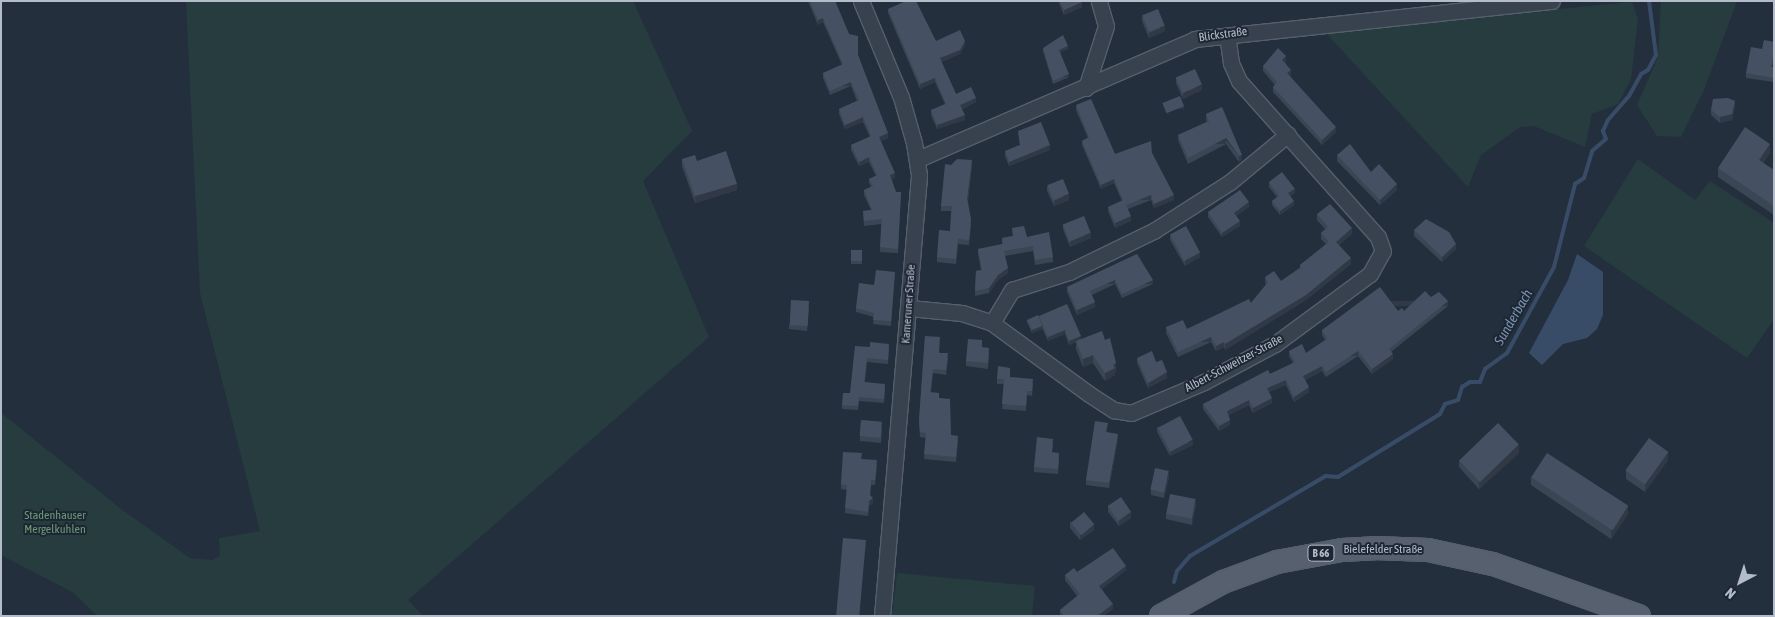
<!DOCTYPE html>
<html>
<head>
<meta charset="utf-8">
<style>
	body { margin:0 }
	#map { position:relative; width:1775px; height:617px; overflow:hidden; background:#242f3e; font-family:"Asap Condensed",sans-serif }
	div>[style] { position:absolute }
	.green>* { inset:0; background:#263c3f }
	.water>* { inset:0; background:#394c67 }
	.stream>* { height:4px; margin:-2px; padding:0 2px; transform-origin:2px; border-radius:2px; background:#394c67 }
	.roads { filter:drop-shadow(1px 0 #565f6c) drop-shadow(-1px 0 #565f6c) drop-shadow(0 1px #565f6c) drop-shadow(0 -1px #565f6c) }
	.minor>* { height:15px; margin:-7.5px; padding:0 7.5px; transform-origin:7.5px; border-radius:7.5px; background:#38414e }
	.primary>* { height:22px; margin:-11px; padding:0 11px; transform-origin:11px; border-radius:11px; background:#56606e }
	.wall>* { inset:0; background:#3b4654; transform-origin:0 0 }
	.shaded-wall>* { inset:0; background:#303945; transform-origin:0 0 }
	.building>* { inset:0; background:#455162; transform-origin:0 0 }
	span { translate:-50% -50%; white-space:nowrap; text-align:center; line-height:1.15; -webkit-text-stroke:4px #1d2633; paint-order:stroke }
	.shield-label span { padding:1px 4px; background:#1d2633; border:1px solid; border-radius:4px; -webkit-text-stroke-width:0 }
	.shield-label { font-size:11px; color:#b4bcc9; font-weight:700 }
	.street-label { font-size:12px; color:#b4bcc9 }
	.park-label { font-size:12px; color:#6b9a76 }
	.water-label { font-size:14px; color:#7c92b1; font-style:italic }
	.frame { position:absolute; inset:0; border:2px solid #b4bcc9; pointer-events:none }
	.north { position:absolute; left:1715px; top:557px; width:50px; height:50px; -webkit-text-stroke:4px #1d2633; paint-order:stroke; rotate:220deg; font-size:14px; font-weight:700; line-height:20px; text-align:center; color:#b4bcc9 }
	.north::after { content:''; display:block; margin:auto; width:18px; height:22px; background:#b4bcc9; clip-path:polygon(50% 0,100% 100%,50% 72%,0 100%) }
</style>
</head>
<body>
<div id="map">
	<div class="green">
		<div style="clip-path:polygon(186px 1px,633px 1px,692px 131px,643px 181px,709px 337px,408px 600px,423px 616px,97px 616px,74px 593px,1px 555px,1px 413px,121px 509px,190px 558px,212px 560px,220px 556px,219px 538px,260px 531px,200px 293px)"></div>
		<div style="clip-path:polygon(1661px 1px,1737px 1px,1704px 90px,1681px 137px,1657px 136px,1637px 105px,1658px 57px)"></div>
		<div style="clip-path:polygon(1632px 2px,1638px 19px,1631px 79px,1618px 104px,1592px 114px,1585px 147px,1534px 126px,1520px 127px,1481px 155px,1468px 187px,1324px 31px)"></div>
		<div style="clip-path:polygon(1638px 159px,1695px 200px,1710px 181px,1774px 223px,1774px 319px,1747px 358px,1584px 246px)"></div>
		<div style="clip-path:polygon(897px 573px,1035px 586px,1032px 616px,892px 616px)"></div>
	</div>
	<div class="water">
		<div style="clip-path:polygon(1577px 254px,1603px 272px,1603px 315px,1597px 329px,1587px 338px,1563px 344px,1542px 365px,1529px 353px,1568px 280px)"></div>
	</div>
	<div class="stream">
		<div style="left:1174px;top:582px;width:11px;rotate:-75deg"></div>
		<div style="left:1177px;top:571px;width:20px;rotate:-49deg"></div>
		<div style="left:1190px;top:556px;width:158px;rotate:-30.5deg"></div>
		<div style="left:1326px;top:476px;width:12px;rotate:5deg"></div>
		<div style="left:1338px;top:477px;width:120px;rotate:-31.7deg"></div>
		<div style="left:1440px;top:414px;width:11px;rotate:-63deg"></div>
		<div style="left:1445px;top:404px;width:14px;rotate:-17deg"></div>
		<div style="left:1458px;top:400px;width:14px;rotate:-73deg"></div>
		<div style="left:1462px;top:387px;width:9px;rotate:-32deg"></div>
		<div style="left:1470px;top:382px;width:10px"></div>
		<div style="left:1480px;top:382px;width:14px;rotate:-69deg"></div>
		<div style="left:1485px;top:369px;width:27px;rotate:-36deg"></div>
		<div style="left:1507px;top:353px;width:98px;rotate:-61.3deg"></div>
		<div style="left:1554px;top:267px;width:86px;rotate:-75.8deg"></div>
		<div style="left:1575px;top:184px;width:11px;rotate:-34deg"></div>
		<div style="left:1584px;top:178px;width:28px;rotate:-73deg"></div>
		<div style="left:1592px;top:151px;width:18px;rotate:-41deg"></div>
		<div style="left:1606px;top:139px;width:9px;rotate:-111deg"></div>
		<div style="left:1603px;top:131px;width:12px;rotate:-66deg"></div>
		<div style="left:1608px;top:120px;width:32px;rotate:-49deg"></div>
		<div style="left:1629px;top:96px;width:25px;rotate:-61deg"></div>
		<div style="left:1641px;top:74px;width:8px;rotate:-30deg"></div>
		<div style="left:1648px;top:70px;width:17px;rotate:-62deg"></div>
		<div style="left:1656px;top:55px;width:54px;rotate:-97.4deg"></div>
	</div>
	<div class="roads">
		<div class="minor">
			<div style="left:861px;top:1px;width:104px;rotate:67.4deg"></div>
			<div style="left:901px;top:97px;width:48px;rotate:74.2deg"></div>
			<div style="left:914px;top:143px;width:33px;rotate:81deg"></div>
			<div style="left:919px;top:176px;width:442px;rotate:94.8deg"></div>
			<div style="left:1086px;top:88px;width:65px;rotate:-72.1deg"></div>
			<div style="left:1106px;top:26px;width:26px;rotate:-106deg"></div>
			<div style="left:918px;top:159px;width:302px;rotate:-23.4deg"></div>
			<div style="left:1195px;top:39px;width:359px;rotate:-6.1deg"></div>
			<div style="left:909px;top:308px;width:53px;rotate:5.4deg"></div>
			<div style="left:962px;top:313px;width:32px;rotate:18deg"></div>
			<div style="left:992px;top:323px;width:120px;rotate:36.2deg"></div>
			<div style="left:1089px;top:394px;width:30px;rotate:33deg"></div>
			<div style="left:1114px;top:410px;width:17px;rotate:10deg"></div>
			<div style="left:1131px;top:413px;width:79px;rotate:-23deg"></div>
			<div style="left:1204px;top:382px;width:81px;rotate:-28.2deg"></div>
			<div style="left:1275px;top:344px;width:118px;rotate:-36.4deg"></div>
			<div style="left:1370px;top:274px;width:26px;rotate:-61deg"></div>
			<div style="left:1383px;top:251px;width:15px;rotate:-110deg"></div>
			<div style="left:1378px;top:237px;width:209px;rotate:-131.7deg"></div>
			<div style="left:1239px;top:81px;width:20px;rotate:-114deg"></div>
			<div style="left:1231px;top:63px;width:27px;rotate:-98deg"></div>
			<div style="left:992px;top:323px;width:39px;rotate:-59deg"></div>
			<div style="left:1012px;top:290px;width:60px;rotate:-17.5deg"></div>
			<div style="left:1069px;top:272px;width:96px;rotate:-26deg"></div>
			<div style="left:1155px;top:230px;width:89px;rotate:-32.6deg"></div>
			<div style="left:1230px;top:182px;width:75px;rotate:-39.6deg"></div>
		</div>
		<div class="primary">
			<div style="left:1161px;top:616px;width:71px;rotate:-28.7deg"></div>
			<div style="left:1223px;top:582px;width:58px;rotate:-20.3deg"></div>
			<div style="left:1277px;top:562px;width:66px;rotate:-10.5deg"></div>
			<div style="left:1342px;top:550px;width:33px;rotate:-3deg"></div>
			<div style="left:1375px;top:548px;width:53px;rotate:2.2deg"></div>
			<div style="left:1428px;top:550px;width:66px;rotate:12.2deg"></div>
			<div style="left:1493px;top:564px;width:155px;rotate:19.6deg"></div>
		</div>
	</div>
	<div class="wall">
		<div style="clip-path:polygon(808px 1px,835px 1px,858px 55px,888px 138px,881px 141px,895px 178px,891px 179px,896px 192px,901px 192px,898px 253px,880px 252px,881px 224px,864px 226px,863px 211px,871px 210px,864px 195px,864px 190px,871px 187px,869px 183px,869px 179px,876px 176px,869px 162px,859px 166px,851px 150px,851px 145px,870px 137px,863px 122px,845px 129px,839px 114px,839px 109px,857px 101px,851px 86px,830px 95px,823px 78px,823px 73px,842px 65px,823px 22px,818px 25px)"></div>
		<div style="clip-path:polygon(1058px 1px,1081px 1px,1082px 7px,1064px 15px)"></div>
		<div style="clip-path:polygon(888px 9px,936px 41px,965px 45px,960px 54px,941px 62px,956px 94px,976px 102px,962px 109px,965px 120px,937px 129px,931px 115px,931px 110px,945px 104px,935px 82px,920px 89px,888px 13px)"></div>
		<div style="clip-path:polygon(1142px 16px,1165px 31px,1149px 38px,1142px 21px)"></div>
		<div style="clip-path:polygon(1774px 42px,1774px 57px,1772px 67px,1774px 67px,1774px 82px,1746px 78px,1746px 73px,1762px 49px)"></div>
		<div style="clip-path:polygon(1043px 48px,1068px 49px,1060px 52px,1069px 77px,1053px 84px,1043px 51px)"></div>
		<div style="clip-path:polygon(1286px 61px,1285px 62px,1291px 74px,1290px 76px,1336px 132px,1322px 145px,1273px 92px,1273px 87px,1275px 85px,1263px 71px,1263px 66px)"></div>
		<div style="clip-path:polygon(1176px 78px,1202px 90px,1183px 99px,1176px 83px)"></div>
		<div style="clip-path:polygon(1076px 105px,1115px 154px,1152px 153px,1174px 200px,1154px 208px,1151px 200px,1128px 209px,1131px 221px,1115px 228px,1108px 211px,1108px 207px,1122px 201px,1114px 183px,1101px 189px,1082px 145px,1082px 141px,1088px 138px,1076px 110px)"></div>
		<div style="clip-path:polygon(1735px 106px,1732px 120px,1720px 123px,1711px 115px,1711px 110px)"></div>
		<div style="clip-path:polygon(1206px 114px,1242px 160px,1239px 162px,1226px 144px,1188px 164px,1178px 140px,1178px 135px,1207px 122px,1206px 120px)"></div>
		<div style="clip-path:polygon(1018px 131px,1050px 150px,1009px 166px,1005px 156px,1005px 151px,1020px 145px)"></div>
		<div style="clip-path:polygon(1770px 153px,1763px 163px,1774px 170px,1774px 215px,1718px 177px,1718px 168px)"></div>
		<div style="clip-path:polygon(1337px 155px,1371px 172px,1397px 190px,1380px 205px,1337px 161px)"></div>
		<div style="clip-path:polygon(682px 159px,697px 161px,737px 190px,695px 203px,682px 166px)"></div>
		<div style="clip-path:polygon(951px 165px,972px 165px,968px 201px,971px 224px,969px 245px,958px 244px,956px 264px,937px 262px,937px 257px,950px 231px,951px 211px,941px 211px,941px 206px)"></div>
		<div style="clip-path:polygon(1269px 182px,1295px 193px,1290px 196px,1294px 205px,1280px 215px,1272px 205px,1272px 201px,1277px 197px,1269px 187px)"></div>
		<div style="clip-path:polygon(1047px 186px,1069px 200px,1054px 206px,1047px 191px)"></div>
		<div style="clip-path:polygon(1249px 207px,1236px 216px,1240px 226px,1222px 237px,1208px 217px,1208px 212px)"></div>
		<div style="clip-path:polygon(1317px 214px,1352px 234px,1339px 245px,1351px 264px,1306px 300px,1225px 350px,1224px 347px,1216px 351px,1211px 342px,1178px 357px,1166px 333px,1166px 327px,1187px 329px,1251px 303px,1266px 285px,1265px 282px,1265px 277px,1281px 281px,1300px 269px,1300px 265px,1326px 244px,1321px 239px,1321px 233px,1325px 229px,1317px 220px)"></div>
		<div style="clip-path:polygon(1063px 225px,1091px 238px,1070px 247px,1063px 229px)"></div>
		<div style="clip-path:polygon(1012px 228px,1027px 237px,1053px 257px,1053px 262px,1035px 265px,1033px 251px,1005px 256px,1008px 273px,998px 280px,989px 293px,975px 296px,976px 271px,981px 270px,978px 254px,978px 249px,1002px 244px,1002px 238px,1013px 236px)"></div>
		<div style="clip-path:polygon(1414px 230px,1456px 249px,1442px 262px,1414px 236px)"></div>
		<div style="clip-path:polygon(1170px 235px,1200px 257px,1185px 266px,1170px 240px)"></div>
		<div style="left:851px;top:250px;width:11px;height:14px"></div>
		<div style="clip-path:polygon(1137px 254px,1153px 284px,1122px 298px,1115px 284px,1092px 295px,1095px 307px,1077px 315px,1067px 292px,1067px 287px)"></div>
		<div style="clip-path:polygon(895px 272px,891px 326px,873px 324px,874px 317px,856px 312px,856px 308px,874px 285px)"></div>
		<div style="clip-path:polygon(1431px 297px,1448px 306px,1391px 352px,1393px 359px,1372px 374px,1358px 356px,1326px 377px,1322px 371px,1305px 380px,1309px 392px,1294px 402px,1286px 385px,1269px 392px,1272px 403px,1253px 413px,1249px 405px,1229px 415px,1230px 425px,1219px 431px,1203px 409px,1203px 404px,1270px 374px,1293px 363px,1289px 356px,1289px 351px,1306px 353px,1325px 340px,1322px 335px,1322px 330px,1398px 311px,1404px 311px)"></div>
		<div style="clip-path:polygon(809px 306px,807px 331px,789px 329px,789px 325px)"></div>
		<div style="clip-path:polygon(1039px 316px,1081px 339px,1116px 371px,1115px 372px,1115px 375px,1105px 381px,1093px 363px,1083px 367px,1076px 349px,1076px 342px,1069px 345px,1065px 334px,1048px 341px,1042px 328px,1042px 329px,1032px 333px,1027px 322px,1027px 320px)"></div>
		<div style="clip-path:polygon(925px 336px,940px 353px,948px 358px,946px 375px,933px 373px,931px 392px,939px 398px,951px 435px,958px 441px,956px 462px,924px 459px,926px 438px,920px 437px,919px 421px)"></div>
		<div style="clip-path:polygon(870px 347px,889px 348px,888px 364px,867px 362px,865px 382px,885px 388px,884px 403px,859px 401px,858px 410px,842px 409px,842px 405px,850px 393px)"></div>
		<div style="clip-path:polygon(982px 347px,989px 353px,988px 369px,966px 366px,966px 361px)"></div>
		<div style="clip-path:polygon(1137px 358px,1156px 362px,1167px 378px,1148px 388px,1137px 363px)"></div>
		<div style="clip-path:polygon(1010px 377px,1033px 384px,1032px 396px,1027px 395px,1026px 411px,1002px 409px,1004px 384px,997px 384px,997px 379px)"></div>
		<div style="clip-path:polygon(882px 427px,881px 443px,860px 441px,860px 436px)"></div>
		<div style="clip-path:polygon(1157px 427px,1193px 445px,1170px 456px,1157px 432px)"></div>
		<div style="clip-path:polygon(1108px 428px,1107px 432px,1118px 439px,1109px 488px,1086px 485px,1086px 480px)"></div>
		<div style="clip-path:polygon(1053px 444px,1052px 452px,1059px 458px,1058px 474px,1034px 472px,1034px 467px)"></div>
		<div style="clip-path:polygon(1519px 453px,1479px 489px,1459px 467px,1459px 460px)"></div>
		<div style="clip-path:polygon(862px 459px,877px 465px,875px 485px,871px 485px,870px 496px,873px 503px,869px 506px,868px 516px,845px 513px,847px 490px,841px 489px,841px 484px)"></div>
		<div style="clip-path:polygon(1668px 460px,1645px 492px,1626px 479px,1626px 471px)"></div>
		<div style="clip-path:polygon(1169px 477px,1164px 498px,1151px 495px,1151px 490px)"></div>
		<div style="clip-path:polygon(1531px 477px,1628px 514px,1611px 539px,1531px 485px)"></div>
		<div style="clip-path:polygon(1196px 504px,1192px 525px,1166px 519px,1166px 514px)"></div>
		<div style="clip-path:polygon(1108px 506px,1131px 518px,1119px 526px,1108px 512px)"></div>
		<div style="clip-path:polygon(1070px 522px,1094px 530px,1080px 540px,1070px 528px)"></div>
		<div style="clip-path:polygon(1126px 570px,1102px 589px,1113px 609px,1103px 616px,1061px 616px,1060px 614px,1060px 610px,1077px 596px,1065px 580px,1065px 575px,1077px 572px)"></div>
	</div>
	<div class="shaded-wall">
		<div style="clip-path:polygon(1082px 2px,1082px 7px,1064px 15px,1064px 10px)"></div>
		<div style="clip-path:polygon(823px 18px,823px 22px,818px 25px,818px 20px)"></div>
		<div style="clip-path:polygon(1165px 26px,1165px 31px,1149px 38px,1149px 33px)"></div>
		<div style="clip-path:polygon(965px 41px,965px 45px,960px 54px,940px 62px,940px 58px)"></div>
		<div style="clip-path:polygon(1068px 46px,1068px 49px,1059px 52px,1059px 50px)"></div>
		<div style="clip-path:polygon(1286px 56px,1286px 61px,1282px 65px,1282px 60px)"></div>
		<div style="clip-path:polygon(1291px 70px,1291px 74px,1287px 78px,1287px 73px)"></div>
		<div style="left:1069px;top:74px;width:3px;height:17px;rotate:90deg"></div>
		<div style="clip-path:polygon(935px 78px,935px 82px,920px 89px,920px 84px)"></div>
		<div style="left:851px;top:82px;width:4px;height:23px;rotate:90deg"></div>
		<div style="clip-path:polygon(1202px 85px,1202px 90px,1183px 99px,1183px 93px)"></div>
		<div style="clip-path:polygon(976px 98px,976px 102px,960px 109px,960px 105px)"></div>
		<div style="clip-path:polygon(1735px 101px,1735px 106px,1732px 120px,1720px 123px,1720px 117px)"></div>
		<div style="left:1184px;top:106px;width:3px;height:17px;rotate:90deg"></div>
		<div style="clip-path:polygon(965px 115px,965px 120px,937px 129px,937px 125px)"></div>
		<div style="clip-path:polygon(863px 117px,863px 122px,845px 129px,845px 125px)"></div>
		<div style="clip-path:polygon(1336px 127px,1336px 132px,1322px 145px,1322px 140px)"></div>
		<div style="clip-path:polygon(888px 133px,888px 138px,879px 142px,879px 137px)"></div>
		<div style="left:1226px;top:138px;width:6px;height:43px;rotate:90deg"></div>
		<div style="clip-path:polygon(1770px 144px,1770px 153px,1759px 170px,1759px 160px)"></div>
		<div style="clip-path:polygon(1050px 145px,1050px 150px,1009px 166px,1009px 162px)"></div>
		<div style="clip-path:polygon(1242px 155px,1242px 160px,1239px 162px,1239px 156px)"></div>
		<div style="clip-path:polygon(869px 157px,869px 162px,859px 166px,859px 162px)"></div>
		<div style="clip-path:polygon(972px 160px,972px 165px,967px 204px,967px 199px)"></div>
		<div style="clip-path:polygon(895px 173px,895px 178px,890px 180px,890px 175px)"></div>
		<div style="clip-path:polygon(1114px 179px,1114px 183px,1101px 189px,1101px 185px)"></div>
		<div style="clip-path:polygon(737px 184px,737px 190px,695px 203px,695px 196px)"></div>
		<div style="clip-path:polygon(1397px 184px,1397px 190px,1380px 205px,1380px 200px)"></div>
		<div style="clip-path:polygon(1295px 189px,1295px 193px,1288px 198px,1288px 193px)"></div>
		<div style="clip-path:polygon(1069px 194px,1069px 200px,1054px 206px,1054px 201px)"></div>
		<div style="left:1151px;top:195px;width:5px;height:27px;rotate:90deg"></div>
		<div style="clip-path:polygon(1174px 195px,1174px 200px,1154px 208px,1154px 204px)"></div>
		<div style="clip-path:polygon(1294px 201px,1294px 205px,1280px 215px,1280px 211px)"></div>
		<div style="clip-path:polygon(1249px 202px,1249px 207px,1234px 217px,1234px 213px)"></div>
		<div style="clip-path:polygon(1131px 216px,1131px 221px,1115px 228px,1115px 223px)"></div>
		<div style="clip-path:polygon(1240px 221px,1240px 226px,1222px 237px,1222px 233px)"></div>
		<div style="clip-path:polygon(1352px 228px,1352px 234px,1336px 248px,1336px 242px)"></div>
		<div style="clip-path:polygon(1091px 233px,1091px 238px,1070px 247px,1070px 242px)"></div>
		<div style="clip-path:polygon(1456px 244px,1456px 249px,1442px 262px,1442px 257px)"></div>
		<div style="clip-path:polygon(1200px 252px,1200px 257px,1185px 266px,1185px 260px)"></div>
		<div style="clip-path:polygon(1351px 258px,1351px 264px,1306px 300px,1225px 350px,1225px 344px)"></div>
		<div style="clip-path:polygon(1008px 268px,1008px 273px,998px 280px,989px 293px,989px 288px,998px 275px)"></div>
		<div style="left:1115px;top:280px;width:4px;height:27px;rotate:90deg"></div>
		<div style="left:1153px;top:280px;width:4px;height:34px;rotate:90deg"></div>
		<div style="left:1448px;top:301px;width:5px;height:76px;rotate:90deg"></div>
		<div style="clip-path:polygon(1095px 302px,1095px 307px,1077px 315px,1077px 310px)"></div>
		<div style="clip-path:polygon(1042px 326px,1042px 329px,1032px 333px,1032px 330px)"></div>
		<div style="clip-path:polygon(1065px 330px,1065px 334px,1048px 341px,1048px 337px)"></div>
		<div style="clip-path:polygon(1081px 336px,1081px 341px,1069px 345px,1069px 341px)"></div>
		<div style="left:1211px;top:337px;width:5px;height:36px;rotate:90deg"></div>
		<div style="clip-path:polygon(1224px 342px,1224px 347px,1216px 351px,1216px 346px)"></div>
		<div style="left:1358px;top:351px;width:5px;height:38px;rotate:90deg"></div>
		<div style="clip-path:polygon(1393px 354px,1393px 359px,1372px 374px,1372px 369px)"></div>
		<div style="clip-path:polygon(1093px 355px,1093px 363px,1083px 367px,1083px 359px)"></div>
		<div style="clip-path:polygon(1116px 363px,1116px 371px,1115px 372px,1115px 375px,1105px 381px,1105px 373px,1113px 365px)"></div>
		<div style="clip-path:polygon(1322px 366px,1322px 371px,1303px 381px,1303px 376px)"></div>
		<div style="clip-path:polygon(1167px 372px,1167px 378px,1148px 388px,1148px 383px)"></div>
		<div style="clip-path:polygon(1286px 380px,1286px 385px,1267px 393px,1267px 388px)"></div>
		<div style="clip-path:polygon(1309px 387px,1309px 392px,1294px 402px,1294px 397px)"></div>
		<div style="clip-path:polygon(1272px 398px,1272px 403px,1253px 413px,1253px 408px)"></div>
		<div style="clip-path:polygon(1249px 400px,1249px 405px,1227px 416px,1227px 411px)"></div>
		<div style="clip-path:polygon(1230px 420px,1230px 425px,1219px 431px,1219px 426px)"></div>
		<div style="clip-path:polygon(1118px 434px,1118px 439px,1109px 488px,1109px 483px)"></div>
		<div style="clip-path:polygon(1193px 440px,1193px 445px,1170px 456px,1170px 452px)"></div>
		<div style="clip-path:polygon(1519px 445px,1519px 453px,1479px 489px,1479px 481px)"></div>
		<div style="clip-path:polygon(1668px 452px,1668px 460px,1645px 492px,1645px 484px)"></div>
		<div style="clip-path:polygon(1169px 471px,1169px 477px,1164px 498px,1164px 493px)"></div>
		<div style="clip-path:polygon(873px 498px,873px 503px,869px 506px,868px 516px,869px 501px)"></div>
		<div style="clip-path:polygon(1196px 499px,1196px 504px,1192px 525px,1192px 519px)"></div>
		<div style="clip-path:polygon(1628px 506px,1628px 514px,1611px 539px,1611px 531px)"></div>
		<div style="clip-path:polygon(1131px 512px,1131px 518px,1119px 526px,1119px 521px)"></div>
		<div style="clip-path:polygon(1094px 524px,1094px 530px,1080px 540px,1080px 535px)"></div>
		<div style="clip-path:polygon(866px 540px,866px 545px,857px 616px)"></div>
		<div style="clip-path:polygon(1126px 566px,1126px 570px,1099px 591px,1099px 586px)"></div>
		<div style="clip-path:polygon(1113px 604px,1113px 609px,1103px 616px,1097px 616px)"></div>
	</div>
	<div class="building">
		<div style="clip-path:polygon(810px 1px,835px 1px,849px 34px,858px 36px,858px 55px,888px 133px,879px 137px,895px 173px,890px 175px,896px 192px,901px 192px,898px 249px,880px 247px,882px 219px,864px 221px,863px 211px,872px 210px,864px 190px,873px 186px,869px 179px,877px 175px,869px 157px,859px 162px,851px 145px,871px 136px,863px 117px,845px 125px,839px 109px,859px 100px,851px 82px,830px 91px,823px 73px,843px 64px,823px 18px,818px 20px)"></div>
		<div style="clip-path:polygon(906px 1px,916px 1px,936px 41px,960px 30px,965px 41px,960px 50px,940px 58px,956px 94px,971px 87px,976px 98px,960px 105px,965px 115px,937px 125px,931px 110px,946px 104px,935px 78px,920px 84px,888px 9px)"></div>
		<div style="clip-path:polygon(1060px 1px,1081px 1px,1082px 2px,1064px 10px)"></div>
		<div style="left:1158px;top:9px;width:18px;height:17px;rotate:68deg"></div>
		<div style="clip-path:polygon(1063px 35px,1068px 46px,1059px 50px,1069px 74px,1053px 81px,1043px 48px)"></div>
		<div style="clip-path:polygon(1764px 40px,1774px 42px,1774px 52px,1771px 67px,1774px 67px,1774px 78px,1746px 73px,1751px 47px,1762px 49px)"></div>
		<div style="clip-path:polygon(1278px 48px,1286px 56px,1282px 60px,1291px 70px,1287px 73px,1336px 127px,1322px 140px,1273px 87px,1277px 82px,1263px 66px)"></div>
		<div style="left:1195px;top:69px;width:17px;height:21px;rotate:66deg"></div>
		<div style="left:1180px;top:96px;width:11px;height:19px;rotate:68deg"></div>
		<div style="clip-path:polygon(1728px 98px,1735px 101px,1732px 114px,1720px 117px,1711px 110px,1713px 99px)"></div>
		<div style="clip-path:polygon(1091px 99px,1115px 154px,1151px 141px,1152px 153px,1174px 195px,1154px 204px,1151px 195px,1126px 205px,1131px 216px,1115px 223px,1108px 207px,1123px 200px,1114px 179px,1101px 185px,1082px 141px,1089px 137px,1076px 105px)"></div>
		<div style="clip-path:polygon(1222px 107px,1242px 155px,1239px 156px,1226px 138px,1188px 158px,1178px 135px,1209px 121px,1206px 114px)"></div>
		<div style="clip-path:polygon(1041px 122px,1050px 145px,1009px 162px,1005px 151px,1020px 145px,1018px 131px)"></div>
		<div style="clip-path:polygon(1745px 127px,1770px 144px,1759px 160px,1774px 170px,1774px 206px,1718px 168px)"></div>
		<div style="clip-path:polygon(1350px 144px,1371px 172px,1379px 164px,1397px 184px,1380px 200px,1337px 155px)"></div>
		<div style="clip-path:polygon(726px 151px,737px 184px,695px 196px,682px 159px,695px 155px,697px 161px)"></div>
		<div style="clip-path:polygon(957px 159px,972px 160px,967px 199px,971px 219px,969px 240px,958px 239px,956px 259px,937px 257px,939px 230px,950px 231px,952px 206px,941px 206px,945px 164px,951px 165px)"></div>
		<div style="clip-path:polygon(1282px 172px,1295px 189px,1288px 193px,1294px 201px,1280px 211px,1272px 201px,1279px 196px,1269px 182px)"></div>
		<div style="left:1063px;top:179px;width:16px;height:17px;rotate:68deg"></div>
		<div style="clip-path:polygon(1240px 190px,1249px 202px,1234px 213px,1240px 221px,1222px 233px,1208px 212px)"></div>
		<div style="clip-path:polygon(1330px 204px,1352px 228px,1336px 242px,1351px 258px,1306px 295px,1225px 344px,1224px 342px,1216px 346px,1211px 337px,1178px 352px,1166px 327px,1183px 320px,1187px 329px,1249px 299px,1251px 303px,1268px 282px,1265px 277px,1274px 271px,1281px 281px,1301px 267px,1300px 265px,1329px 242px,1321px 233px,1328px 227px,1317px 214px)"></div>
		<div style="left:1084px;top:216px;width:18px;height:23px;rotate:68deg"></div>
		<div style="clip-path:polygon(1426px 219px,1449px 232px,1456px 244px,1442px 257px,1414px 230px)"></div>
		<div style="clip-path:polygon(1024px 226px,1027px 237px,1049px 232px,1053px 257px,1035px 260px,1033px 246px,1004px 251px,1008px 268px,998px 275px,989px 288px,975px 291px,976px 271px,982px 270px,978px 249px,1003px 244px,1002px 238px,1013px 236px,1012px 228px)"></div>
		<div style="left:1186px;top:226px;width:30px;height:18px;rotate:62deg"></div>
		<div style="left:851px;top:250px;width:11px;height:11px"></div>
		<div style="clip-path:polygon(1137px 254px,1153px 280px,1122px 294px,1115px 280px,1090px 291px,1095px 302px,1077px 310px,1067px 287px)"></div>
		<div style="clip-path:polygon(876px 270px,895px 272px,891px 321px,873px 320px,874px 313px,856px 308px,859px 283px,874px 285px)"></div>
		<div style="clip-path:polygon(1380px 287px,1398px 311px,1402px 308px,1404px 311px,1425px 291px,1431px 297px,1439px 292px,1448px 301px,1389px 349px,1393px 354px,1372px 369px,1358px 351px,1326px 372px,1322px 366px,1303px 376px,1309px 387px,1294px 397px,1286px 380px,1267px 388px,1272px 398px,1253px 408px,1249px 400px,1227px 411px,1230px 420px,1219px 426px,1203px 404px,1268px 370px,1270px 374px,1295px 362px,1289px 351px,1302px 344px,1306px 353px,1327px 339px,1322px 330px)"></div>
		<div style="left:791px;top:300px;width:18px;height:25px;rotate:3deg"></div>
		<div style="clip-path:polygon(1067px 304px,1081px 336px,1069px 341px,1065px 330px,1048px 337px,1039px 316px)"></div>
		<div style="clip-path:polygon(1038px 315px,1042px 326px,1032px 330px,1027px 320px)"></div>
		<div style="clip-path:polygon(1102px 331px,1105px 340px,1110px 338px,1116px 363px,1113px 365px,1115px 368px,1105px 373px,1093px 355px,1083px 359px,1076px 341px)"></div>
		<div style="clip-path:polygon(925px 336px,940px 337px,939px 353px,948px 353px,946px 370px,933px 369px,930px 392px,939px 393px,939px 398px,950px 399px,951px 435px,958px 436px,956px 457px,924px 454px,926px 433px,920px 432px,919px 421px)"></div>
		<div style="clip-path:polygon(968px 339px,982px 340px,982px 347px,989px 348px,988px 363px,966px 361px)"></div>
		<div style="clip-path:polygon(870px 342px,889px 344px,888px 360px,867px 358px,864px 382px,885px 384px,884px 399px,859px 397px,858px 406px,842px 405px,843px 393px,850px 393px,855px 346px,870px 347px)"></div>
		<div style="clip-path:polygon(1152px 351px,1156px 362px,1162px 360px,1167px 372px,1148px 383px,1137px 358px)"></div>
		<div style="clip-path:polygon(998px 366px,1010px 368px,1010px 377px,1033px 379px,1032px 391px,1027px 391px,1026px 406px,1002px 404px,1004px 379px,997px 379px)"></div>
		<div style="left:1180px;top:416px;width:27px;height:25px;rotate:62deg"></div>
		<div style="left:861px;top:420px;width:21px;height:16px;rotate:5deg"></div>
		<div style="clip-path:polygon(1095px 421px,1108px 423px,1106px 432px,1118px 434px,1109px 483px,1086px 480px)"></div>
		<div style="left:1498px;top:423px;width:30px;height:54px;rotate:46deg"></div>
		<div style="clip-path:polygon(1037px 437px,1053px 439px,1052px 452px,1059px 453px,1058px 469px,1034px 467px)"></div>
		<div style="left:1649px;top:438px;width:24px;height:40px;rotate:36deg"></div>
		<div style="clip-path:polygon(843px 452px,862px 453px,861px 459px,877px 460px,875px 480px,871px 480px,870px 495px,873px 498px,869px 501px,868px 512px,845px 508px,847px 485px,841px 484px)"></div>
		<div style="left:1547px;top:453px;width:97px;height:29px;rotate:33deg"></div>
		<div style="left:1155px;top:468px;width:14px;height:22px;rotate:12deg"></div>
		<div style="left:1170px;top:494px;width:26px;height:20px;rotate:11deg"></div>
		<div style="left:1121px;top:497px;width:18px;height:16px;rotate:56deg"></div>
		<div style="left:1084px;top:512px;width:16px;height:17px;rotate:50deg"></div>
		<div style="left:843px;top:538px;width:23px;height:78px;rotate:5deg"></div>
		<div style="clip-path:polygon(1113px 548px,1126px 566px,1099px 586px,1113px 604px,1097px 616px,1064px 616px,1060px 610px,1080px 594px,1065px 575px,1074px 568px,1077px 572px)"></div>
	</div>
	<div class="shield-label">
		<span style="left:1321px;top:553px">B 66</span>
	</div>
	<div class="street-label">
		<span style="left:1223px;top:35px;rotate:-8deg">Blickstraße</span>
		<span style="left:909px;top:304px;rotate:-86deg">Kameruner Straße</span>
		<span style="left:1234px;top:364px;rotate:-28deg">Albert-Schweitzer-Straße</span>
		<span style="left:1383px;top:550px">Bielefelder Straße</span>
	</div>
	<div class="park-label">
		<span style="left:55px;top:523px">Stadenhauser<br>Mergelkuhlen</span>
	</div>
	<div class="water-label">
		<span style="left:1513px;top:317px;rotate:-60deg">Sunderbach</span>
	</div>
	<div class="frame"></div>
	<div class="north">N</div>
</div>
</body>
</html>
